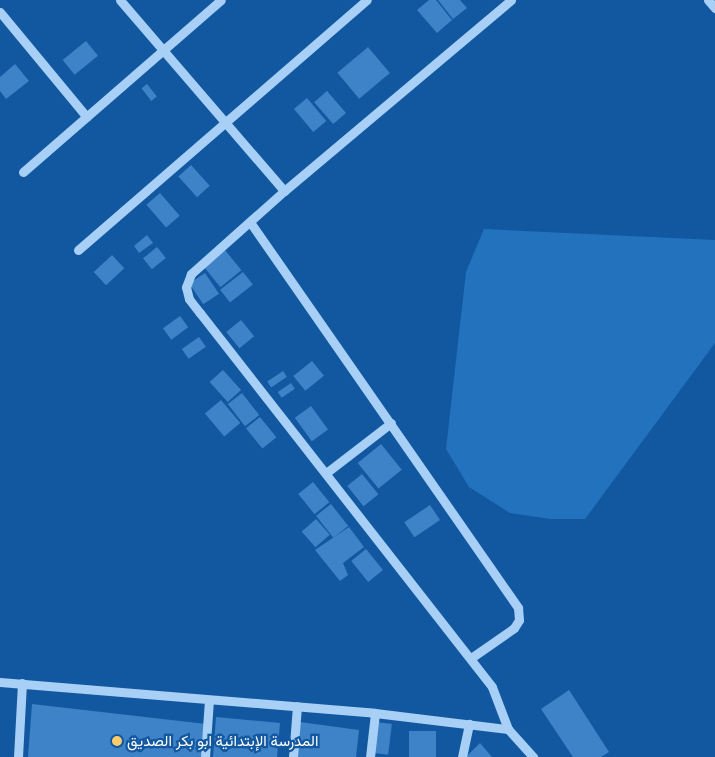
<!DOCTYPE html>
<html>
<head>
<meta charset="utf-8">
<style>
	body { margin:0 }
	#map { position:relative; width:715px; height:757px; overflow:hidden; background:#1158a0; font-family:"Golos Text",Vazirmatn,sans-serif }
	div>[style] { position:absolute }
	.green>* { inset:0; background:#2372be }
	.building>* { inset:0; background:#3e83c8; transform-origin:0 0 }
	.minor>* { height:9px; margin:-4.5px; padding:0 4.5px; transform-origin:4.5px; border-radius:4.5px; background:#a8cff5 }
	.dots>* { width:14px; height:14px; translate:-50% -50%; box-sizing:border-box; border:2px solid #1158a0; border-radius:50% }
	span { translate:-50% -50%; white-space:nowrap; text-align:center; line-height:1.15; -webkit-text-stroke:4.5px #1158a0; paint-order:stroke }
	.poi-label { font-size:15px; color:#fff }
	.left { translate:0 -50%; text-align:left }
</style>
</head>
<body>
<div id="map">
	<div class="green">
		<div style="clip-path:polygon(484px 229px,715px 240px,715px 343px,585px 519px,551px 519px,510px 513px,469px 487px,446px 449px,466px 272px)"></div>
	</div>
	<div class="building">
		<div style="clip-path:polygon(429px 0,436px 0,452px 20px,437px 33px,417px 10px)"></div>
		<div style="clip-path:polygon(438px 0,460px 0,467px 8px,453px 19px)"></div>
		<div style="left:86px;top:41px;width:19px;height:30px;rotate:51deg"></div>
		<div style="left:368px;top:47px;width:34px;height:40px;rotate:50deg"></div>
		<div style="clip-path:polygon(15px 64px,29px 81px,6px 99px,0 91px,0 77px)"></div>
		<div style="left:147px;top:84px;width:16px;height:7px;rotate:52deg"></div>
		<div style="left:327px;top:91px;width:29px;height:17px;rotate:49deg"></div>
		<div style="left:307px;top:98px;width:30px;height:17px;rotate:50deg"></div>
		<div style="left:191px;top:165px;width:28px;height:17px;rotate:48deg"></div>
		<div style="left:160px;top:193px;width:30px;height:18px;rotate:49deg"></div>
		<div style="clip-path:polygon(147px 235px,153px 243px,139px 253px,134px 246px)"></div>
		<div style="left:157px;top:247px;width:14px;height:18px;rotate:51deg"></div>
		<div style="left:225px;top:250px;width:26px;height:27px;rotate:51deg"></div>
		<div style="left:112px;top:255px;width:18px;height:25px;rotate:47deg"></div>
		<div style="left:243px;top:272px;width:16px;height:29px;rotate:52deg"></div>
		<div style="left:205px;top:273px;width:25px;height:19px;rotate:56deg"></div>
		<div style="left:180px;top:316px;width:14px;height:21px;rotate:54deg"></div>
		<div style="left:241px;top:320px;width:21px;height:19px;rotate:51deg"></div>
		<div style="left:199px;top:337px;width:12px;height:21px;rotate:55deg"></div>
		<div style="left:312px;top:361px;width:19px;height:24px;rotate:51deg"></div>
		<div style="left:223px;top:370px;width:27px;height:18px;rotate:48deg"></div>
		<div style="left:283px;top:371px;width:7px;height:19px;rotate:56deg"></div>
		<div style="left:291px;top:383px;width:7px;height:16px;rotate:56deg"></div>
		<div style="left:242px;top:393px;width:28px;height:18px;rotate:52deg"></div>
		<div style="left:221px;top:400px;width:30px;height:21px;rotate:50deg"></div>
		<div style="left:311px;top:406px;width:29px;height:20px;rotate:54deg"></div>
		<div style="left:260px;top:417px;width:26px;height:18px;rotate:51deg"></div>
		<div style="left:381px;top:444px;width:33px;height:30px;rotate:51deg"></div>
		<div style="left:362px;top:474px;width:26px;height:19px;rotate:51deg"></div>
		<div style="left:313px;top:482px;width:26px;height:19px;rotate:51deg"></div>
		<div style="left:331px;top:504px;width:28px;height:19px;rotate:52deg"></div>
		<div style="left:430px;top:505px;width:18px;height:31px;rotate:56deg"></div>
		<div style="left:316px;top:519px;width:21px;height:19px;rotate:49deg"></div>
		<div style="clip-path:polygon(349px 527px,364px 547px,343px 563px,348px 575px,340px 581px,315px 550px)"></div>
		<div style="left:366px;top:549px;width:27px;height:19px;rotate:51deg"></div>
		<div style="clip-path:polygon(569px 690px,609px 752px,601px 757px,573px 757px,541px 709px)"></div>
		<div style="clip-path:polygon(32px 704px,206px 724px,203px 757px,28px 757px)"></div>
		<div style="clip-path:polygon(216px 717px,280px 723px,277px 757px,213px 757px)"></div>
		<div style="clip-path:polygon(300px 722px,359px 730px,356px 757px,297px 757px)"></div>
		<div style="left:376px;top:722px;width:16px;height:31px;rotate:7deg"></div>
		<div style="left:409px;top:731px;width:27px;height:26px"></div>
		<div style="clip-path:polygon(480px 743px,492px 757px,466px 757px)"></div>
	</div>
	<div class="minor">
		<div style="left:120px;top:0;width:252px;rotate:49.3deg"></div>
		<div style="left:511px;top:0;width:297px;rotate:139.9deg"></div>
		<div style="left:284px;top:191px;width:125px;rotate:138.3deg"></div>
		<div style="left:191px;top:274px;width:14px;rotate:111deg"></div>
		<div style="left:186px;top:287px;width:12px;rotate:76deg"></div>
		<div style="left:189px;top:299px;width:18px;rotate:52deg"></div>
		<div style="left:200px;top:313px;width:474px;rotate:52deg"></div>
		<div style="left:492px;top:687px;width:45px;rotate:69.1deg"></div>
		<div style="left:508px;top:729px;width:38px;rotate:48deg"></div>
		<div style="left:708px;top:0;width:11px;rotate:49deg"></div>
		<div style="left:0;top:12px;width:136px;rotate:50.4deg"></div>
		<div style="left:23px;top:172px;width:262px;rotate:-41deg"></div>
		<div style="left:250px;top:222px;width:470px;rotate:55.2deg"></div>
		<div style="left:518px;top:608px;width:12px;rotate:85deg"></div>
		<div style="left:519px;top:620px;width:9px;rotate:122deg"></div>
		<div style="left:514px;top:628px;width:52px;rotate:145.1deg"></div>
		<div style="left:78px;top:250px;width:382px;rotate:-40.9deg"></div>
		<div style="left:326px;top:473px;width:82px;rotate:-37.6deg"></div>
		<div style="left:0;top:682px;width:376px;rotate:4.7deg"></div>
		<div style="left:375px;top:713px;width:134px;rotate:6.9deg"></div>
		<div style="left:18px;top:757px;width:74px;rotate:-86.9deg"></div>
		<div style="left:205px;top:757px;width:57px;rotate:-86deg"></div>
		<div style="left:293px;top:757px;width:51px;rotate:-85.5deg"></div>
		<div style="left:370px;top:757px;width:44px;rotate:-83.5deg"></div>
		<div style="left:462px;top:757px;width:34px;rotate:-78deg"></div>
	</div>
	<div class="dots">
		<div style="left:117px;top:741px;background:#ffcc6c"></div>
	</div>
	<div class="poi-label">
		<span class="left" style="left:127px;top:741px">المدرسة الإبتدائية ابو بكر الصديق</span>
	</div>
</div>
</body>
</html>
